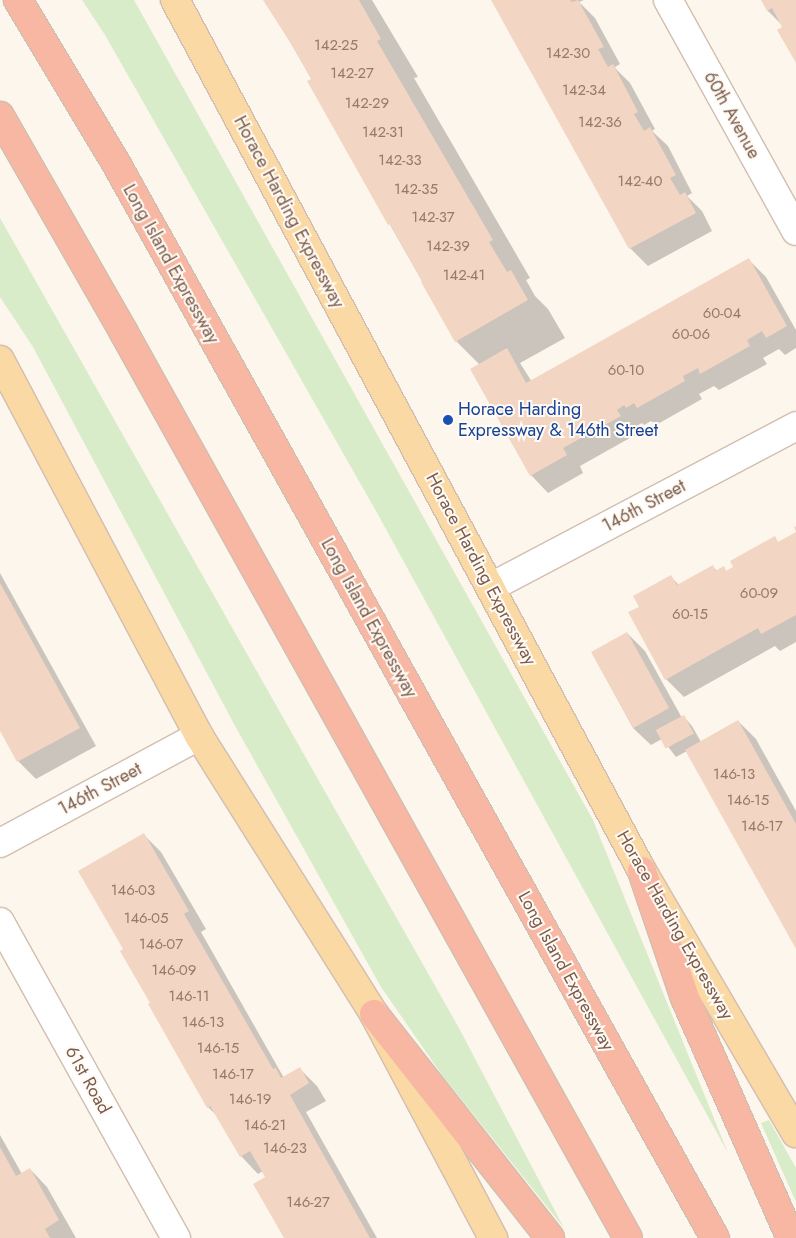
<!DOCTYPE html>
<html>
<head>
<meta charset="utf-8">
<style>
	body { margin:0 }
	#map { position:relative; width:796px; height:1238px; overflow:hidden; background:#fdf6ec; font-family:Jost,sans-serif }
	div>[style] { position:absolute }
	.green>* { inset:0; background:#d8ecc9 }
	.shadow>* { inset:0; background:#0003 }
	.building>* { inset:0; background:#f3d5c3; transform-origin:0 0 }
	.roads { filter:drop-shadow(1px 0 #d1beb0) drop-shadow(-1px 0 #d1beb0) drop-shadow(0 1px #d1beb0) drop-shadow(0 -1px #d1beb0) }
	.minor>* { height:28px; margin:-14px; padding:0 14px; transform-origin:14px; border-radius:14px; background:#fff }
	.major>* { height:28px; margin:-14px; padding:0 14px; transform-origin:14px; border-radius:14px; background:#fbd9a5 }
	.highway>* { height:28px; margin:-14px; padding:0 14px; transform-origin:14px; border-radius:14px; background:#f7b7a3 }
	.dots>* { width:14px; height:14px; translate:-50% -50%; box-sizing:border-box; border:2px solid #fffaf3; border-radius:50% }
	span { translate:-50% -50%; white-space:nowrap; text-align:center; line-height:1.15; -webkit-text-stroke:4px #fffaf3; paint-order:stroke }
	.number-label { font-size:15px; color:#987a6a }
	.number-label span { -webkit-text-stroke-width:0 }
	.street-label { font-size:18px; color:#7a5c4d }
	.transit-label { font-size:18px; color:#164399 }
	.left { translate:0 -50%; text-align:left }
</style>
</head>
<body>
<div id="map">
	<div class="green">
		<div style="clip-path:polygon(82px 0,134px 0,593px 820px,728px 1153px,376px 511px,105px 35px)"></div>
		<div style="clip-path:polygon(0 218px,459px 1028px,564px 1228px,442px 1075px,381px 987px,234px 724px,33px 347px,0 297px)"></div>
		<div style="clip-path:polygon(769px 1120px,796px 1168px,796px 1202px,761px 1123px)"></div>
	</div>
	<div class="shadow">
		<div style="clip-path:polygon(266px 0,372px 0,418px 77px,414px 78px,530px 278px,526px 280px,535px 296px,548px 309px,565px 338px,520px 363px,532px 382px,749px 260px,766px 277px,796px 330px,796px 348px,785px 355px,779px 349px,763px 358px,767px 364px,719px 390px,714px 386px,699px 394px,702px 399px,656px 425px,651px 421px,644px 425px,642px 423px,633px 428px,637px 434px,580px 466px,583px 473px,548px 493px,531px 475px,480px 365px,456px 341px,309px 82px,312px 80px)"></div>
		<div style="clip-path:polygon(492px 0,584px 0,579px 2px,595px 18px,620px 64px,615px 67px,616px 69px,630px 83px,655px 129px,652px 131px,668px 146px,692px 193px,687px 196px,702px 211px,712px 231px,648px 266px,630px 248px)"></div>
		<div style="clip-path:polygon(762px 0,796px 0,796px 60px,783px 26px,768px 11px)"></div>
		<div style="clip-path:polygon(796px 533px,796px 642px,780px 651px,775px 646px,684px 697px,666px 679px,641px 607px,671px 577px,679px 585px,712px 566px,717px 571px,723px 568px,727px 572px,774px 538px,779px 543px)"></div>
		<div style="clip-path:polygon(0 573px,96px 746px,36px 779px,18px 761px,0 728px)"></div>
		<div style="clip-path:polygon(627px 633px,645px 651px,682px 718px,684px 717px,692px 726px,701px 742px,738px 721px,756px 739px,796px 811px,796px 946px,687px 751px,676px 757px,662px 739px,651px 745px,633px 728px,592px 653px)"></div>
		<div style="clip-path:polygon(144px 835px,161px 852px,206px 929px,201px 932px,284px 1078px,300px 1069px,317px 1086px,326px 1101px,306px 1112px,377px 1238px,285px 1238px,267px 1178px,263px 1171px,258px 1174px,241px 1156px,219px 1118px,208px 1107px,125px 950px)"></div>
		<div style="clip-path:polygon(0 1135px,22px 1174px,30px 1169px,47px 1187px,76px 1238px,0 1238px)"></div>
	</div>
	<div class="building">
		<div style="clip-path:polygon(263px 0,359px 0,381px 39px,377px 41px,493px 240px,489px 242px,507px 272px,511px 270px,528px 300px,455px 342px,421px 282px,422px 281px,390px 224px,388px 225px,307px 81px,311px 79px,295px 50px)"></div>
		<div style="clip-path:polygon(491px 0,570px 0,572px 2px,578px 0,604px 47px,598px 49px,608px 67px,613px 64px,638px 112px,634px 114px,644px 131px,650px 127px,676px 175px,670px 178px,680px 195px,685px 192px,696px 213px,629px 249px)"></div>
		<div style="clip-path:polygon(761px 0,796px 0,796px 63px,777px 30px,782px 27px,772px 8px,767px 11px)"></div>
		<div style="clip-path:polygon(749px 258px,787px 326px,766px 338px,762px 331px,747px 340px,750px 346px,700px 374px,698px 368px,683px 376px,685px 381px,637px 408px,634px 403px,626px 408px,624px 405px,617px 410px,621px 416px,563px 448px,567px 455px,530px 476px,470px 369px,507px 348px,526px 383px)"></div>
		<div style="clip-path:polygon(796px 526px,796px 615px,761px 634px,758px 628px,665px 680px,628px 612px,639px 607px,633px 596px,671px 575px,677px 585px,713px 565px,715px 571px,724px 566px,726px 571px,733px 567px,730px 561px,775px 536px,778px 542px,796px 532px,794px 527px)"></div>
		<div style="clip-path:polygon(0 583px,80px 728px,17px 762px,0 731px)"></div>
		<div style="left:627px;top:632px;width:87px;height:41px;rotate:61deg"></div>
		<div style="left:684px;top:715px;width:21px;height:32px;rotate:62deg"></div>
		<div style="clip-path:polygon(738px 720px,796px 824px,796px 949px,685px 750px)"></div>
		<div style="clip-path:polygon(144px 833px,189px 911px,184px 914px,273px 1069px,276px 1068px,281px 1078px,300px 1067px,309px 1083px,290px 1095px,370px 1238px,284px 1238px,253px 1184px,265px 1177px,250px 1151px,240px 1157px,210px 1106px,207px 1108px,148px 1004px,150px 1003px,120px 951px,123px 949px,78px 871px)"></div>
		<div style="clip-path:polygon(0 1147px,16px 1176px,30px 1168px,59px 1220px,45px 1229px,50px 1238px,0 1238px)"></div>
	</div>
	<div class="roads">
		<div class="minor">
			<div style="left:668px;top:0;width:264px;rotate:61deg"></div>
			<div style="left:491px;top:587px;width:345px;rotate:-27.8deg"></div>
			<div style="left:0;top:843px;width:226px;rotate:-28.3deg"></div>
			<div style="left:0;top:922px;width:362px;rotate:60.9deg"></div>
		</div>
		<div class="major">
			<div style="left:175px;top:0;width:988px;rotate:61.8deg"></div>
			<div style="left:642px;top:871px;width:304px;rotate:59.6deg"></div>
			<div style="left:0;top:360px;width:425px;rotate:62.1deg"></div>
			<div style="left:199px;top:736px;width:328px;rotate:57.8deg"></div>
			<div style="left:374px;top:1014px;width:254px;rotate:62deg"></div>
		</div>
		<div class="highway">
			<div style="left:18px;top:0;width:192px;rotate:59deg"></div>
			<div style="left:117px;top:165px;width:1228px;rotate:60.87deg"></div>
			<div style="left:0;top:116px;width:248px;rotate:60.2deg"></div>
			<div style="left:123px;top:331px;width:1038px;rotate:60.89deg"></div>
			<div style="left:642px;top:871px;width:134px;rotate:71.3deg"></div>
			<div style="left:685px;top:998px;width:262px;rotate:66.2deg"></div>
			<div style="left:374px;top:1014px;width:285px;rotate:51.8deg"></div>
		</div>
	</div>
	<div class="dots">
		<div style="left:448px;top:420px;background:#1a4fb4"></div>
	</div>
	<div class="number-label">
		<span style="left:336px;top:46px">142-25</span>
		<span style="left:568px;top:54px">142-30</span>
		<span style="left:352px;top:74px">142-27</span>
		<span style="left:584px;top:91px">142-34</span>
		<span style="left:367px;top:104px">142-29</span>
		<span style="left:600px;top:123px">142-36</span>
		<span style="left:383px;top:133px">142-31</span>
		<span style="left:400px;top:161px">142-33</span>
		<span style="left:640px;top:182px">142-40</span>
		<span style="left:416px;top:190px">142-35</span>
		<span style="left:433px;top:218px">142-37</span>
		<span style="left:448px;top:247px">142-39</span>
		<span style="left:464px;top:276px">142-41</span>
		<span style="left:722px;top:314px">60-04</span>
		<span style="left:691px;top:335px">60-06</span>
		<span style="left:626px;top:371px">60-10</span>
		<span style="left:759px;top:594px">60-09</span>
		<span style="left:690px;top:615px">60-15</span>
		<span style="left:734px;top:775px">146-13</span>
		<span style="left:748px;top:801px">146-15</span>
		<span style="left:762px;top:827px">146-17</span>
		<span style="left:133px;top:891px">146-03</span>
		<span style="left:146px;top:919px">146-05</span>
		<span style="left:161px;top:945px">146-07</span>
		<span style="left:174px;top:971px">146-09</span>
		<span style="left:189px;top:997px">146-11</span>
		<span style="left:203px;top:1023px">146-13</span>
		<span style="left:218px;top:1049px">146-15</span>
		<span style="left:233px;top:1075px">146-17</span>
		<span style="left:250px;top:1100px">146-19</span>
		<span style="left:265px;top:1126px">146-21</span>
		<span style="left:285px;top:1149px">146-23</span>
		<span style="left:308px;top:1203px">146-27</span>
	</div>
	<div class="street-label">
		<span style="left:732px;top:115px;rotate:61deg">60th Avenue</span>
		<span style="left:289px;top:212px;rotate:62deg">Horace Harding Expressway</span>
		<span style="left:171px;top:264px;rotate:61deg">Long Island Expressway</span>
		<span style="left:644px;top:506px;rotate:-28deg">146th Street</span>
		<span style="left:481px;top:569px;rotate:62deg">Horace Harding Expressway</span>
		<span style="left:369px;top:618px;rotate:61deg">Long Island Expressway</span>
		<span style="left:100px;top:789px;rotate:-28deg">146th Street</span>
		<span style="left:675px;top:925px;rotate:60deg">Horace Harding Expressway</span>
		<span style="left:566px;top:971px;rotate:61deg">Long Island Expressway</span>
		<span style="left:88px;top:1080px;rotate:61deg">61st Road</span>
	</div>
	<div class="transit-label">
		<span class="left" style="left:458px;top:420px">Horace Harding<br>Expressway &amp; 146th Street</span>
	</div>
</div>
</body>
</html>
